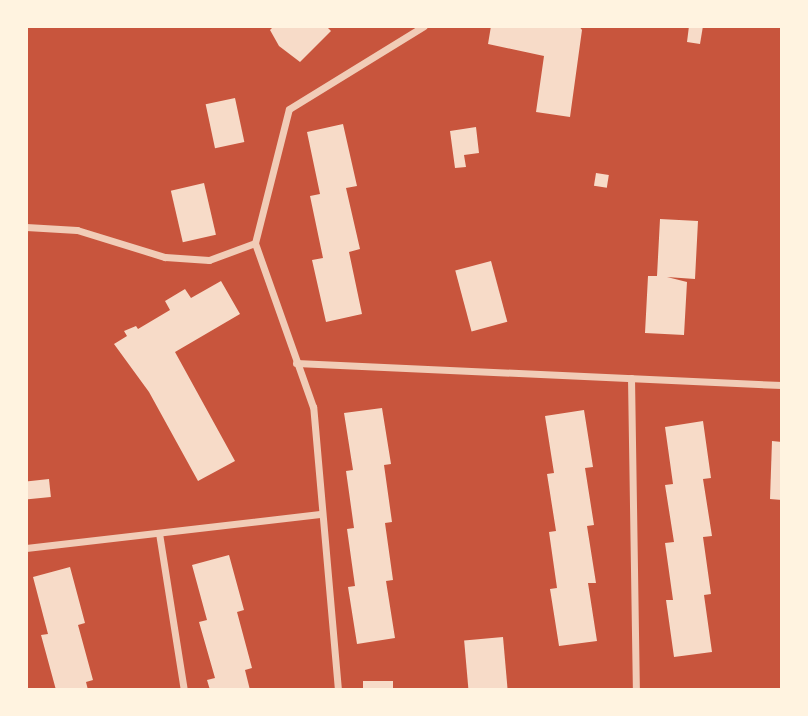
<!DOCTYPE html>
<html>
<head>
<meta charset="utf-8">
<style>
	body { margin:0 }
	#map { position:relative; width:808px; height:716px; overflow:hidden; background:#c8553d; font-family:"PT Sans",sans-serif }
	div>[style] { position:absolute }
	.building>* { inset:0; background:#f7dbc8; transform-origin:0 0 }
	.minor>* { height:7px; margin:-3.5px; padding:0 3.5px; transform-origin:3.5px; border-radius:3.5px; background:#f1ccb7 }
	span { translate:-50% -50%; white-space:nowrap; text-align:center; line-height:1.15; -webkit-text-stroke:7px #fff3e0; paint-order:stroke }
	.frame { position:absolute; inset:0; border:28px solid #fff3e0; pointer-events:none }
</style>
</head>
<body>
<div id="map">
	<div class="building">
		<div style="clip-path:polygon(274px 26px,326px 26px,331px 31px,300px 62px,279px 46px,270px 30px)"></div>
		<div style="clip-path:polygon(491px 26px,579px 26px,582px 30px,570px 117px,536px 112px,544px 56px,488px 44px)"></div>
		<div style="clip-path:polygon(689px 26px,703px 26px,700px 44px,687px 42px)"></div>
		<div style="left:235px;top:98px;width:45px;height:30px;rotate:78deg"></div>
		<div style="clip-path:polygon(343px 124px,357px 186px,346px 188px,360px 249px,349px 252px,362px 314px,326px 322px,312px 260px,323px 258px,310px 196px,320px 194px,307px 132px)"></div>
		<div style="clip-path:polygon(476px 127px,479px 153px,464px 155px,466px 167px,455px 168px,450px 131px)"></div>
		<div style="left:596px;top:173px;width:13px;height:13px;rotate:9deg"></div>
		<div style="left:204px;top:183px;width:53px;height:34px;rotate:77deg"></div>
		<div style="clip-path:polygon(660px 219px,698px 221px,695px 279px,667px 277px,687px 282px,684px 335px,645px 333px,648px 276px,657px 276px)"></div>
		<div style="left:491px;top:261px;width:63px;height:37px;rotate:75deg"></div>
		<div style="clip-path:polygon(221px 281px,240px 314px,175px 352px,235px 461px,198px 481px,149px 392px,114px 344px,127px 336px,124px 331px,136px 326px,138px 329px,170px 310px,165px 301px,185px 289px,191px 298px)"></div>
		<div style="clip-path:polygon(382px 408px,391px 464px,384px 465px,392px 522px,385px 523px,393px 580px,386px 581px,395px 638px,357px 644px,348px 587px,355px 586px,347px 529px,354px 528px,346px 471px,353px 470px,344px 413px)"></div>
		<div style="clip-path:polygon(584px 410px,593px 467px,585px 468px,594px 525px,587px 526px,596px 583px,588px 583px,597px 641px,559px 646px,550px 589px,557px 588px,549px 532px,556px 531px,547px 474px,554px 473px,545px 416px)"></div>
		<div style="clip-path:polygon(703px 421px,711px 478px,703px 479px,712px 536px,703px 537px,711px 594px,704px 595px,712px 652px,674px 657px,666px 600px,673px 600px,665px 543px,674px 542px,665px 485px,673px 484px,665px 427px)"></div>
		<div style="clip-path:polygon(772px 441px,782px 442px,782px 500px,770px 499px)"></div>
		<div style="left:49px;top:479px;width:18px;height:23px;rotate:84deg"></div>
		<div style="clip-path:polygon(229px 555px,244px 610px,237px 612px,252px 668px,245px 670px,250px 690px,210px 690px,207px 680px,215px 678px,199px 622px,207px 620px,192px 565px)"></div>
		<div style="clip-path:polygon(70px 567px,85px 623px,78px 625px,93px 680px,86px 682px,88px 690px,56px 690px,41px 635px,48px 634px,33px 577px)"></div>
		<div style="left:503px;top:637px;width:53px;height:39px;rotate:85deg"></div>
		<div style="left:363px;top:681px;width:30px;height:9px"></div>
	</div>
	<div class="minor">
		<div style="left:26px;top:227px;width:51px;rotate:3.4deg"></div>
		<div style="left:77px;top:230px;width:92px;rotate:17.1deg"></div>
		<div style="left:165px;top:257px;width:44px;rotate:3.9deg"></div>
		<div style="left:209px;top:260px;width:49px;rotate:-20.3deg"></div>
		<div style="left:296px;top:363px;width:486px;rotate:2.6deg"></div>
		<div style="left:631px;top:378px;width:312px;rotate:89.1deg"></div>
		<div style="left:159px;top:533px;width:159px;rotate:81deg"></div>
		<div style="left:26px;top:548px;width:298px;rotate:-6.6deg"></div>
		<div style="left:338px;top:690px;width:284px;rotate:-95deg"></div>
		<div style="left:313px;top:407px;width:174px;rotate:-109.5deg"></div>
		<div style="left:255px;top:243px;width:138px;rotate:-75.8deg"></div>
		<div style="left:289px;top:109px;width:158px;rotate:-31.6deg"></div>
	</div>
	<div class="frame"></div>
</div>
</body>
</html>
